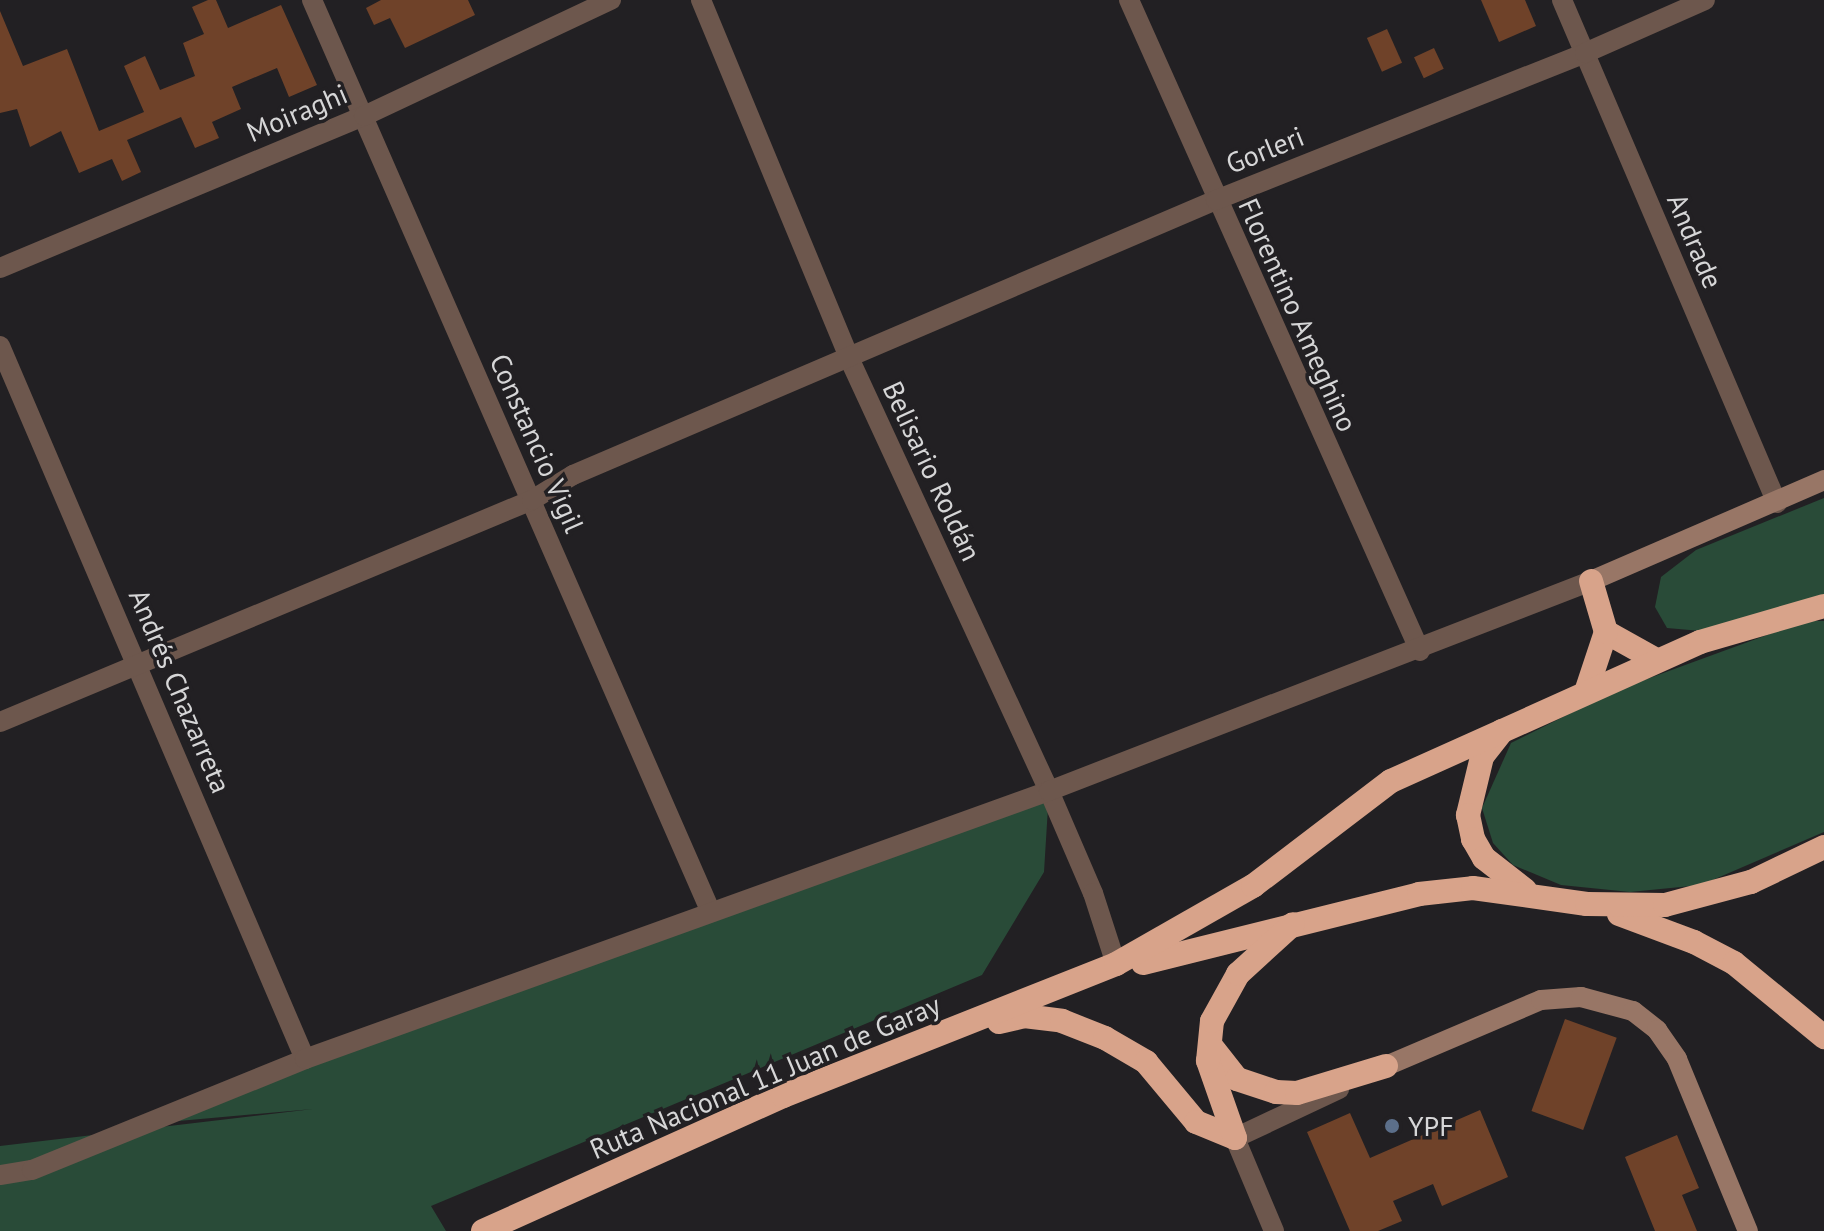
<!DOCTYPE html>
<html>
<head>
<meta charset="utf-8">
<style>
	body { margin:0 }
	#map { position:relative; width:1824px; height:1231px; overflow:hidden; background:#222023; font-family:"PT Sans",sans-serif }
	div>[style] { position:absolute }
	.green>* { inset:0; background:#294b38 }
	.building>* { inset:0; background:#6f4229; transform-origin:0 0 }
	.street>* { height:20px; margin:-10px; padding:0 10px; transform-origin:10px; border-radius:10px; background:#6d574d }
	.secondary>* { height:20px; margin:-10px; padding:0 10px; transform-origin:10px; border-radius:10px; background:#987666 }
	.highway>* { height:24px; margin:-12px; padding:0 12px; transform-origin:12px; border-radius:12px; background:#d8a38a }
	.dots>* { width:22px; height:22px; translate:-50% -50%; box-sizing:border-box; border:4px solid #222023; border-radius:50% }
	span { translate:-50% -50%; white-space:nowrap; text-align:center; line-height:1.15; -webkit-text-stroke:7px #222023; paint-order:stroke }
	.street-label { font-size:28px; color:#d6d6d7 }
	.poi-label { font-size:28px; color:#d6d6d7 }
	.left { translate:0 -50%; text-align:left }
</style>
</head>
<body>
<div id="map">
	<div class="green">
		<div style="clip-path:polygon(1824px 498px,1824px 604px,1701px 631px,1667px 628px,1655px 607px,1661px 577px,1696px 550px)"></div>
		<div style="clip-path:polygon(1805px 621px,1824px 621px,1824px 832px,1701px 885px,1630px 892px,1561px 885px,1513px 865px,1493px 843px,1482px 808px,1511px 743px,1617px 690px)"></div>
		<div style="clip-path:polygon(1049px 791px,1044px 872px,982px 975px,431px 1206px,446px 1231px,0 1231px,0 1146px,313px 1109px,145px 1124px)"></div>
	</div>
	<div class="building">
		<div style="clip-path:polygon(208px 0,216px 0,228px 28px,281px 5px,317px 85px,289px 97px,277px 68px,232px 87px,241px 109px,212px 122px,219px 138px,195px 148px,181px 117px,127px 140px,141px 172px,122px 181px,112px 159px,79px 173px,61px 131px,30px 147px,17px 109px,0 113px,0 11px,23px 66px,67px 49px,99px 131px,144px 112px,124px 66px,145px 56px,160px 90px,195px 76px,183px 43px,204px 34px,192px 7px)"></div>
		<div style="clip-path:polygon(381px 0,468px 0,475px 15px,405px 48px,390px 18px,374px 25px,366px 8px)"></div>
		<div style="clip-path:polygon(1481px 0,1525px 0,1536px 26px,1499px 42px)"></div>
		<div style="left:1387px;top:29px;width:37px;height:22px;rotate:66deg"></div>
		<div style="left:1434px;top:48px;width:23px;height:22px;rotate:65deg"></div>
		<div style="left:1565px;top:1019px;width:55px;height:98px;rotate:20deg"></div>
		<div style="clip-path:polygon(1480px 1110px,1508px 1177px,1442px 1206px,1433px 1184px,1393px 1201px,1402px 1221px,1378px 1231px,1350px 1231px,1307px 1132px,1350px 1113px,1370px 1158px)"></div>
		<div style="clip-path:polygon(1677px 1135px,1699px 1188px,1682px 1195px,1697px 1231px,1655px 1231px,1625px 1157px)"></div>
	</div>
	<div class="street">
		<div style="left:312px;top:0;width:993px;rotate:66.38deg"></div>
		<div style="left:701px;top:0;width:387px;rotate:67.5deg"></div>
		<div style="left:849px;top:358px;width:477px;rotate:65.2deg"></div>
		<div style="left:1049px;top:791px;width:111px;rotate:66.7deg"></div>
		<div style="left:1093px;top:893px;width:75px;rotate:72.1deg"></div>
		<div style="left:1129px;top:0;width:713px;rotate:65.92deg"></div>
		<div style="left:1562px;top:0;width:547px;rotate:66.86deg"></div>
		<div style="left:0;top:268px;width:394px;rotate:-22.7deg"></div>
		<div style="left:364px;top:116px;width:273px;rotate:-25.2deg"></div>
		<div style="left:0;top:346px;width:775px;rotate:66.84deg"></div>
		<div style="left:0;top:722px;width:576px;rotate:-22.65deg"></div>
		<div style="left:532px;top:500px;width:48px;rotate:-31.4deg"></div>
		<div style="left:573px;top:475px;width:699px;rotate:-23.16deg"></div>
		<div style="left:1216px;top:200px;width:397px;rotate:-21.7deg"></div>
		<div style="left:1585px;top:53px;width:131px;rotate:-23.8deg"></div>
		<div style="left:0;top:1175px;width:32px;rotate:-9deg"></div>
		<div style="left:32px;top:1170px;width:295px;rotate:-22.1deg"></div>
		<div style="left:305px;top:1059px;width:791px;rotate:-19.81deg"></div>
		<div style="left:1049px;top:791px;width:581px;rotate:-21.18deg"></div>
		<div style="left:1274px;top:1231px;width:101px;rotate:-112.8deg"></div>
		<div style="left:1235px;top:1138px;width:115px;rotate:-25.2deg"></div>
	</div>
	<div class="secondary">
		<div style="left:1591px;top:581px;width:254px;rotate:-23.4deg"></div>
		<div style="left:1386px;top:1066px;width:168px;rotate:-23.1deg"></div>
		<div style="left:1541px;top:1000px;width:40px;rotate:-4.3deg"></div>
		<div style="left:1581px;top:997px;width:54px;rotate:15.1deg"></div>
		<div style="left:1633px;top:1011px;width:31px;rotate:38deg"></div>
		<div style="left:1657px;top:1030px;width:35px;rotate:55deg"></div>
		<div style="left:1677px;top:1059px;width:186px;rotate:67.6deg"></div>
	</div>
	<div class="highway">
		<div style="left:1606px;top:632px;width:57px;rotate:29.2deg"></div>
		<div style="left:1587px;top:689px;width:60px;rotate:-71.6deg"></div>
		<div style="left:1606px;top:632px;width:53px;rotate:-106.4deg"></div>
		<div style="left:1502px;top:731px;width:33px;rotate:128deg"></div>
		<div style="left:1482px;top:757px;width:60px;rotate:103.6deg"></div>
		<div style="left:1468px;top:815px;width:25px;rotate:78deg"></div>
		<div style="left:1473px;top:839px;width:22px;rotate:60deg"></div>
		<div style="left:1484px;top:858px;width:52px;rotate:38deg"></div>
		<div style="left:1619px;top:914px;width:80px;rotate:20.5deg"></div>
		<div style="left:1694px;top:942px;width:45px;rotate:27.7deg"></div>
		<div style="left:1734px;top:963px;width:117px;rotate:39.4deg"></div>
		<div style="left:1143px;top:963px;width:284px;rotate:-14deg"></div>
		<div style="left:1419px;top:894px;width:54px;rotate:-6.3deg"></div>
		<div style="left:1473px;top:888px;width:115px;rotate:8deg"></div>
		<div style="left:1587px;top:904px;width:78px;rotate:0.7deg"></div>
		<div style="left:1665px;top:905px;width:89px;rotate:-15deg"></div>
		<div style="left:1751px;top:882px;width:81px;rotate:-25.6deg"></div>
		<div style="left:999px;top:1022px;width:26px;rotate:-13deg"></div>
		<div style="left:1024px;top:1016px;width:38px;rotate:7deg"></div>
		<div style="left:1062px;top:1021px;width:46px;rotate:21.6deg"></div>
		<div style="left:1105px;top:1038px;width:48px;rotate:30.3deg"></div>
		<div style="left:1146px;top:1062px;width:78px;rotate:50.2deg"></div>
		<div style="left:1196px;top:1122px;width:42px;rotate:22.3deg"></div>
		<div style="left:1211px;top:1046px;width:42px;rotate:51.8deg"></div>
		<div style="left:1237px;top:1079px;width:41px;rotate:18.4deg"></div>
		<div style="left:1276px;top:1092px;width:21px;rotate:3deg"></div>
		<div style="left:1297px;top:1093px;width:93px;rotate:-16.9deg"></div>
		<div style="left:1235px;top:1138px;width:82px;rotate:-109.3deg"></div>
		<div style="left:1208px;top:1061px;width:40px;rotate:-84.3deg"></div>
		<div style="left:1212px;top:1021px;width:54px;rotate:-61deg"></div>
		<div style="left:1238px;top:974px;width:74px;rotate:-42.3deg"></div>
		<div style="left:483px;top:1231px;width:329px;rotate:-24.2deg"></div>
		<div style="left:783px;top:1096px;width:358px;rotate:-21.6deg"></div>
		<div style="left:1116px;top:964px;width:158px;rotate:-29.7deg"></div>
		<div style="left:1253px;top:886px;width:173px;rotate:-37.3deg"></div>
		<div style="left:1391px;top:781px;width:339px;rotate:-24.2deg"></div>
		<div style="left:1700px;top:642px;width:129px;rotate:-16.2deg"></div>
	</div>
	<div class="dots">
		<div style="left:1392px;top:1126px;background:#5c6f8a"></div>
	</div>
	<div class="street-label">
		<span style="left:297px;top:113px;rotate:-23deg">Moiraghi</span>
		<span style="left:1265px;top:150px;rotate:-22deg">Gorleri</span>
		<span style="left:1695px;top:241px;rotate:67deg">Andrade</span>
		<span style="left:1298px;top:315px;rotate:66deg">Florentino Ameghino</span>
		<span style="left:537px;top:443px;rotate:66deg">Constancio Vigil</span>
		<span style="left:932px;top:471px;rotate:65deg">Belisario Roldán</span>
		<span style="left:180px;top:691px;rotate:67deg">Andrés Chazarreta</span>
		<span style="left:765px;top:1077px;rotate:-23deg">Ruta Nacional 11 Juan de Garay</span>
	</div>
	<div class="poi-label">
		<span class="left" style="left:1408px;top:1126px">YPF</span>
	</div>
</div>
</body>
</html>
